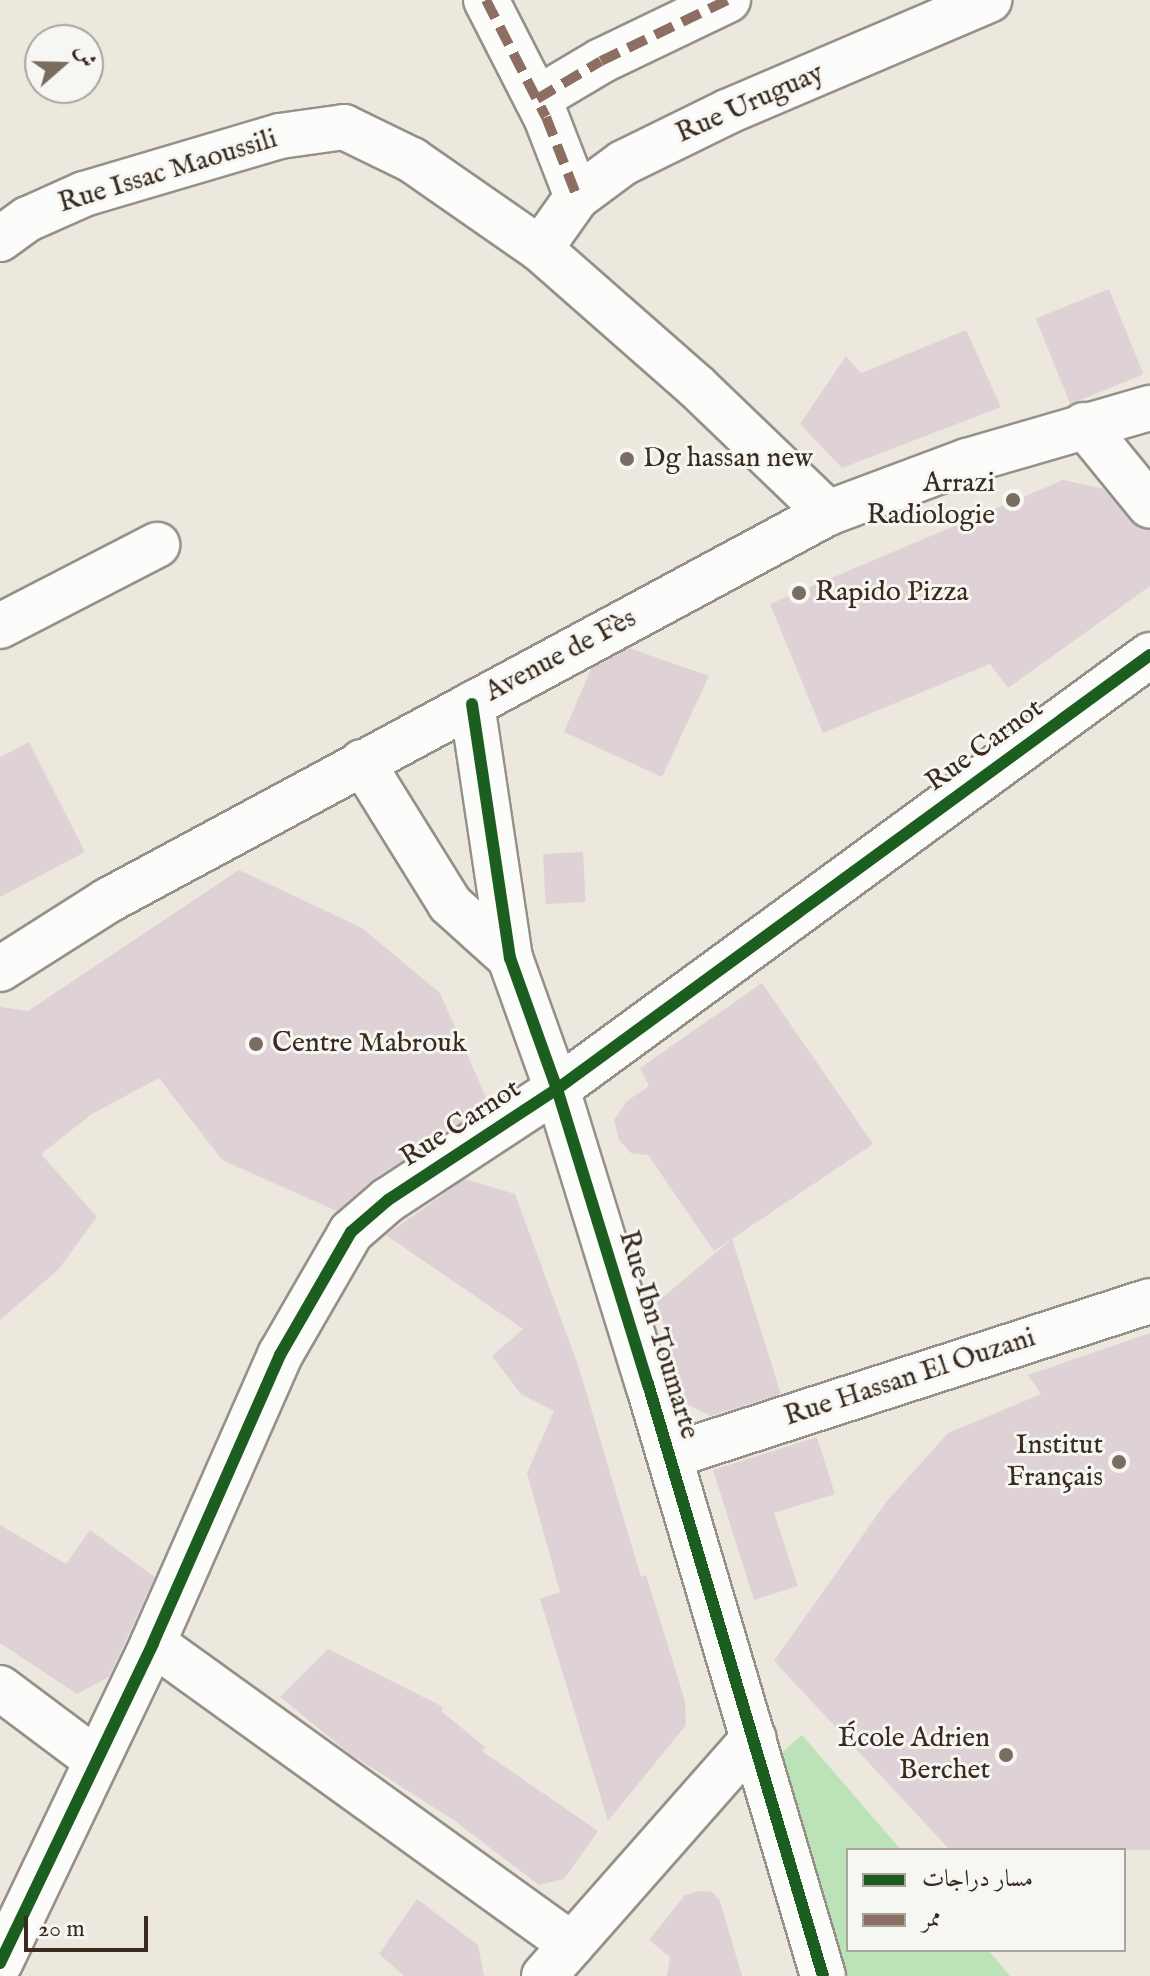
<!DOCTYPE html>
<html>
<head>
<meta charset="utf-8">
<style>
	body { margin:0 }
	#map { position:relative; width:1150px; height:1976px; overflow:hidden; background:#ece8de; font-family:"IM FELL English",Amiri,serif }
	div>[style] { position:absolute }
	.green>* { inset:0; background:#bce2b8 }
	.building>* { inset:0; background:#ded2d6; transform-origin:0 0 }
	.roads { filter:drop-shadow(2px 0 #959089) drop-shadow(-2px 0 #959089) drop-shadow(0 2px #959089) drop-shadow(0 -2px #959089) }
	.minor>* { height:44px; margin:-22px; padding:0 22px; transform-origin:22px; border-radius:22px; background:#fcfcfa }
	.quiet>* { height:10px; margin-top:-5px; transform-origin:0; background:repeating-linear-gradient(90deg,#8d6e63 0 20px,transparent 0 30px) }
	.cycleway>* { height:12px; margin:-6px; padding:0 6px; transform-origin:6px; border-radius:6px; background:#1b5e20 }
	.dots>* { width:22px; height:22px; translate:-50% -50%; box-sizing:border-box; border:4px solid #f6f6f2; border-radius:50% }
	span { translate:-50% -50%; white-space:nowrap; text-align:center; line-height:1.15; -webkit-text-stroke:6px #f6f6f2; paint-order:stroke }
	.street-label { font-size:28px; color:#3b2a1e }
	.poi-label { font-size:28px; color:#3b2a1e }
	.left { translate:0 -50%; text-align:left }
	.right { translate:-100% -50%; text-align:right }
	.legend { position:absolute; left:846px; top:1848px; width:280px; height:104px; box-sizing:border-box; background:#f6f6f2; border:2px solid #aba49d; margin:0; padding:10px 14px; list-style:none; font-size:24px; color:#3b2a1e }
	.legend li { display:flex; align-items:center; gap:16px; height:40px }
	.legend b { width:40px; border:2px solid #aba49d }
	.north { position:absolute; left:24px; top:24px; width:80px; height:80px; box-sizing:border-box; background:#f6f6f2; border:2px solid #aba49d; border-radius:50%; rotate:70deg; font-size:22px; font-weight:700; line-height:32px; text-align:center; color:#3b2a1e }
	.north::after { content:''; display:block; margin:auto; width:28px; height:36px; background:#796c61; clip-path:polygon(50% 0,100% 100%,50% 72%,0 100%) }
	.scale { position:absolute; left:24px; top:1916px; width:124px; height:36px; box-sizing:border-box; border:4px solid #3b2a1e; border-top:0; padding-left:10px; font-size:24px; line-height:28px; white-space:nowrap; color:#3b2a1e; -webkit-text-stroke:6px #f6f6f2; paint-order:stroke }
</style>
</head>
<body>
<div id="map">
	<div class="green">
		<div style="clip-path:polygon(802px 1735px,901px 1850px,848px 1850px,848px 1950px,988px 1950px,1010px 1976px,847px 1976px,778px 1756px)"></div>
	</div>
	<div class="building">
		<div style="left:1109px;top:289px;width:92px;height:79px;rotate:68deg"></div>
		<div style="clip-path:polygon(966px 330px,1001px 407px,842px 468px,800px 424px,846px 356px,861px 373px)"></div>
		<div style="clip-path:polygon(1063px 480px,1104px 489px,1131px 522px,1150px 530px,1150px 586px,1008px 688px,990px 664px,823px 733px,770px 604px)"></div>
		<div style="clip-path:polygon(629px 648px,709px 676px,662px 777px,564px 732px,591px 669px)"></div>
		<div style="clip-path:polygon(29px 742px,85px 852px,0 897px,0 757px)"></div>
		<div style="left:583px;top:852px;width:50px;height:40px;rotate:87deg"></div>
		<div style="clip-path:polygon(239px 870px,362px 928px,440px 993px,489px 1104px,374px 1179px,337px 1211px,222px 1160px,159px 1078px,92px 1114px,41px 1154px,97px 1217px,58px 1270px,0 1320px,0 1007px,28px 1011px)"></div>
		<div style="clip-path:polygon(762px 983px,873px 1144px,714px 1251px,648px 1155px,631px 1153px,619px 1140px,614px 1120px,627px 1101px,649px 1086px,640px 1068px)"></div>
		<div style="clip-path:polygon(465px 1179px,515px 1194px,579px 1368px,641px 1577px,646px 1575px,685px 1701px,686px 1725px,608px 1821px,540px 1599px,560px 1592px,527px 1473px,554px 1411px,521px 1394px,492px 1356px,523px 1329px,386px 1235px)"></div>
		<div style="clip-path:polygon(732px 1239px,781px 1394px,711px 1416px,687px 1404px,657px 1302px)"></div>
		<div style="clip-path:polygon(1150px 1333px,1150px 1850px,950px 1850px,774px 1661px,887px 1501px,948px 1433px,1041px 1394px,1028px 1375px)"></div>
		<div style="clip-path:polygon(817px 1437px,835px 1494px,774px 1513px,798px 1586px,754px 1600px,713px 1470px)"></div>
		<div style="clip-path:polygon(0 1525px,66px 1564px,90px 1530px,155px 1577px,109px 1677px,77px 1694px,0 1643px)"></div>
		<div style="clip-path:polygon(328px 1649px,443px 1707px,441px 1711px,485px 1747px,482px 1751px,598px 1831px,564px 1879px,539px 1885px,455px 1821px,349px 1753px,280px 1697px)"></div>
		<div style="clip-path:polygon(700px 1891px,712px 1892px,720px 1901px,742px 1976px,667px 1976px,670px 1957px,649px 1940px,685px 1895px)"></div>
		<div style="clip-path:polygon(417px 1899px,478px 1945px,484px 1976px,404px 1976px,379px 1954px)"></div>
	</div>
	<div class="roads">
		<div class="minor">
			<div style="left:486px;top:0;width:131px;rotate:62.9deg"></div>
			<div style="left:546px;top:117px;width:86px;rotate:68.8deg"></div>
			<div style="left:537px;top:99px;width:74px;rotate:-30.7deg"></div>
			<div style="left:601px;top:61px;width:141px;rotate:-25.7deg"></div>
			<div style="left:0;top:239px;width:34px;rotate:-36deg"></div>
			<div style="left:28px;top:219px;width:61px;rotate:-24.1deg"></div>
			<div style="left:84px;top:194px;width:204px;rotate:-16.5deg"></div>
			<div style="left:280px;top:136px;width:65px;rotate:-8deg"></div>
			<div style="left:344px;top:127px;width:76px;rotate:25.9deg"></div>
			<div style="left:412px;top:160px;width:156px;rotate:34.8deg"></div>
			<div style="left:540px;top:249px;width:209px;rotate:41.3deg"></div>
			<div style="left:697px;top:387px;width:182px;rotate:43.9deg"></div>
			<div style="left:540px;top:249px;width:64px;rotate:-54.6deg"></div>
			<div style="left:577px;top:197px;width:57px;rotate:-36.5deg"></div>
			<div style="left:623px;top:163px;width:118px;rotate:-26.1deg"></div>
			<div style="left:729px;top:111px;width:283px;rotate:-23.1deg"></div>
			<div style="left:1084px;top:425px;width:104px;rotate:50.8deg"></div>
			<div style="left:0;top:626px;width:177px;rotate:-27.3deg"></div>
			<div style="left:472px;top:704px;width:257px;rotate:81.5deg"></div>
			<div style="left:510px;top:958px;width:139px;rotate:70.3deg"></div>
			<div style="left:557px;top:1089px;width:309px;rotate:72.9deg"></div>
			<div style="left:648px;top:1384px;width:617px;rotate:73.53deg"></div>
			<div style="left:362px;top:762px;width:167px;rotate:58.2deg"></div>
			<div style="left:450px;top:904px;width:81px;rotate:42deg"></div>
			<div style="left:0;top:969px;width:127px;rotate:-32.4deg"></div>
			<div style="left:107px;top:901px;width:819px;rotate:-28.29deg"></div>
			<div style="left:828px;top:513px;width:148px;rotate:-20.5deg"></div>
			<div style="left:967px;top:461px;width:191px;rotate:-16.2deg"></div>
			<div style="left:670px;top:1456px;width:504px;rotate:-17.9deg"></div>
			<div style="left:153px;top:1643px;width:516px;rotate:35.78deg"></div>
			<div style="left:0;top:1688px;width:119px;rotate:36.8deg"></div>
			<div style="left:0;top:1963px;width:355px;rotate:-64.4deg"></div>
			<div style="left:153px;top:1643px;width:315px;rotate:-66.2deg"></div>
			<div style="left:280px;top:1355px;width:142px;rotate:-60deg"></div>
			<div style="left:351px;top:1232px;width:49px;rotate:-40.9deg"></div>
			<div style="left:388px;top:1200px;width:202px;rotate:-33.3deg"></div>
			<div style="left:557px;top:1089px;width:735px;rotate:-36.2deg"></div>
			<div style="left:544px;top:1976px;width:317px;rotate:-48.6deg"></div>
		</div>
	</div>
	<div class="quiet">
		<div style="left:486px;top:0;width:131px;rotate:62.9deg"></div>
		<div style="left:546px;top:117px;width:86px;rotate:68.8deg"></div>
		<div style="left:537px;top:99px;width:74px;rotate:-30.7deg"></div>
		<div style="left:601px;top:61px;width:141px;rotate:-25.7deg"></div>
	</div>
	<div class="cycleway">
		<div style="left:472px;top:704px;width:257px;rotate:81.5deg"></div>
		<div style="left:510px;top:958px;width:139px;rotate:70.3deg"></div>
		<div style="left:557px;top:1089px;width:309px;rotate:72.9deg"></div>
		<div style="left:648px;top:1384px;width:617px;rotate:73.53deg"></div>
		<div style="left:0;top:1963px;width:355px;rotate:-64.4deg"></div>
		<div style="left:153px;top:1643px;width:315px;rotate:-66.2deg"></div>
		<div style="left:280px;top:1355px;width:142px;rotate:-60deg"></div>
		<div style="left:351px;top:1232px;width:49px;rotate:-40.9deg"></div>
		<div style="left:388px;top:1200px;width:202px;rotate:-33.3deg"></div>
		<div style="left:557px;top:1089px;width:735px;rotate:-36.2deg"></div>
	</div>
	<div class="dots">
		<div style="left:627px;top:459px;background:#796c61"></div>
		<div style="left:1013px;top:500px;background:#796c61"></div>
		<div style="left:799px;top:593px;background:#796c61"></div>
		<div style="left:256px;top:1044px;background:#796c61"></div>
		<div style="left:1119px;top:1462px;background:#796c61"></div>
		<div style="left:1006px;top:1755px;background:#796c61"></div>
	</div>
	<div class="street-label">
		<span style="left:750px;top:104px;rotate:-24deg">Rue Uruguay</span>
		<span style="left:168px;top:172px;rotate:-17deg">Rue Issac Maoussili</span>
		<span style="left:561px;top:656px;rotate:-28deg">Avenue de Fès</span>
		<span style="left:985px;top:746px;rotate:-36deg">Rue Carnot</span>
		<span style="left:461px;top:1124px;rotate:-33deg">Rue Carnot</span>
		<span style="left:658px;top:1335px;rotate:73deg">Rue Ibn Toumarte</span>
		<span style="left:910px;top:1378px;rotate:-18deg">Rue Hassan El Ouzani</span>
	</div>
	<div class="poi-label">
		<span class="left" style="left:643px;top:459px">Dg hassan new</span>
		<span class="right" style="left:995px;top:500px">Arrazi<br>Radiologie</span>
		<span class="left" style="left:815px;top:593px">Rapido Pizza</span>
		<span class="left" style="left:272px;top:1044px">Centre Mabrouk</span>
		<span class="right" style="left:1103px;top:1462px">Institut<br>Français</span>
		<span class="right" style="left:990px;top:1755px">École Adrien<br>Berchet</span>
	</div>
	<ul class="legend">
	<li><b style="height:10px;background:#1b5e20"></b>مسار دراجات</li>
	<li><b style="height:10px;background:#8d6e63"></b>ممر</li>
	</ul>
	<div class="north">ش</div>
	<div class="scale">20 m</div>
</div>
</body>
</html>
